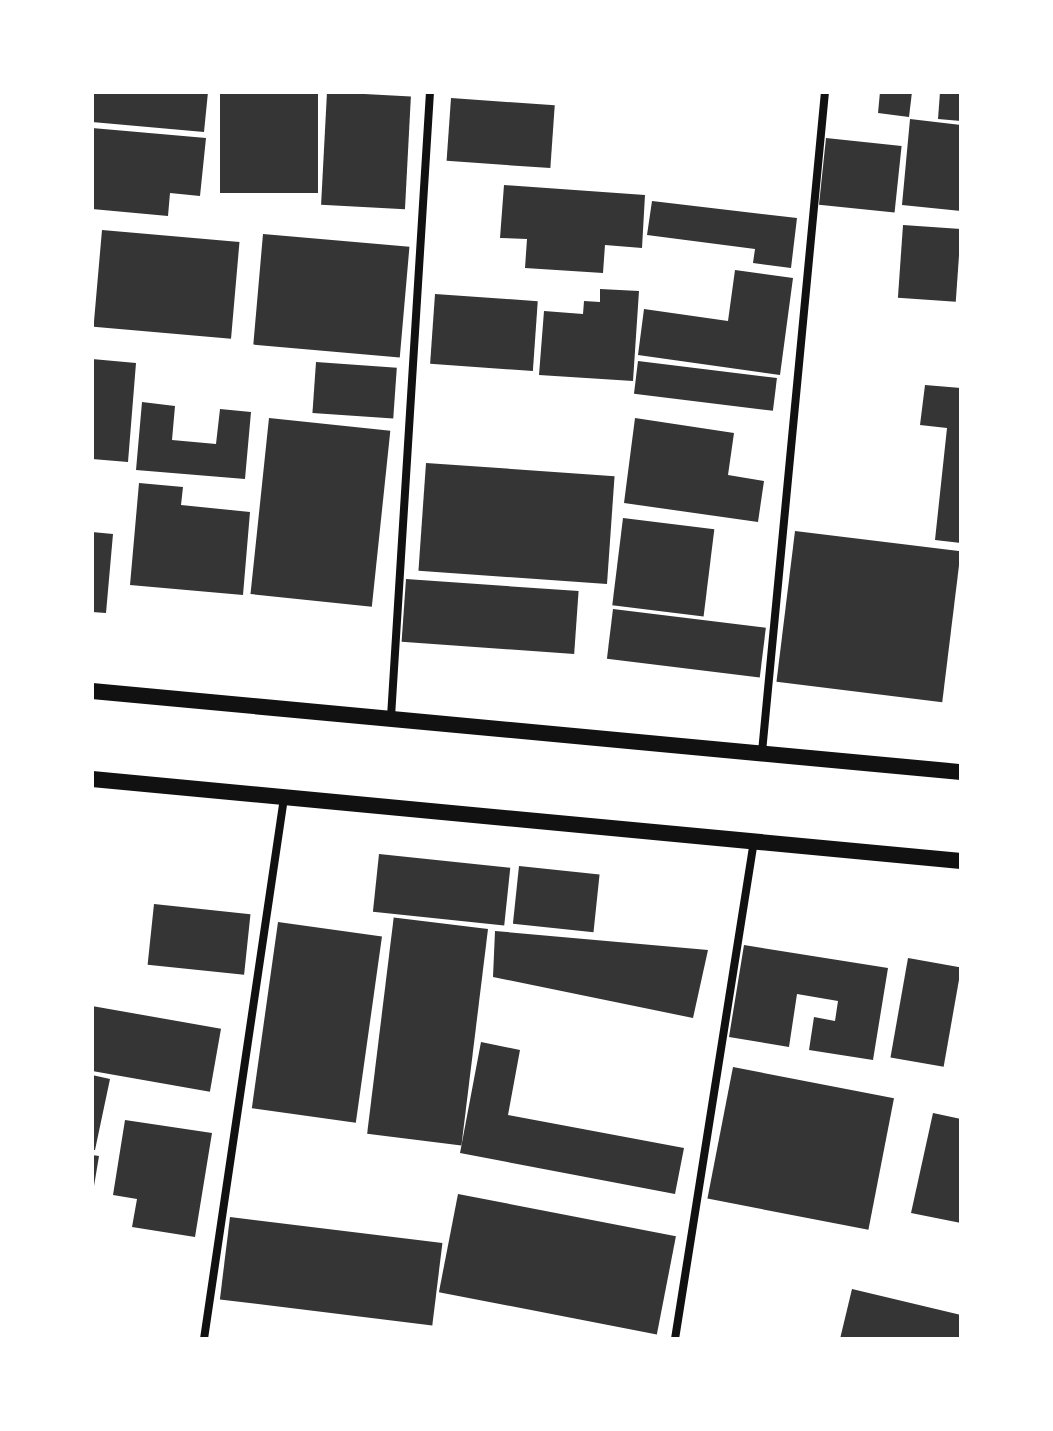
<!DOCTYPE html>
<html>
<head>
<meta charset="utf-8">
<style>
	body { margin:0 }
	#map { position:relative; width:1053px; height:1431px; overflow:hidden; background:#fff; font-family:Karla,sans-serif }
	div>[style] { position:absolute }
	.building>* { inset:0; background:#353535; transform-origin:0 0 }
	.minor>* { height:8px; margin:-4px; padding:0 4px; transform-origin:4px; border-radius:4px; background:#111 }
	.secondary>* { height:16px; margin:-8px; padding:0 8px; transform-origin:8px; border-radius:8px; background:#111 }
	span { translate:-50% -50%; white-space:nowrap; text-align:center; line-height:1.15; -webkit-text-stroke:6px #fff; paint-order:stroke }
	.frame { position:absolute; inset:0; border:94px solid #fff; pointer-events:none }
</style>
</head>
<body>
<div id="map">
	<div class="building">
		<div style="clip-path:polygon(92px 92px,208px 92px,204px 132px,92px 122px)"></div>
		<div style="left:220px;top:92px;width:98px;height:101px"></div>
		<div style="left:327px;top:92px;width:84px;height:113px;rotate:3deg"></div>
		<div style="clip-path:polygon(880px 92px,912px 92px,909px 117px,878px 113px)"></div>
		<div style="clip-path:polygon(940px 92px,961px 92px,961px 121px,938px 119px)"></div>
		<div style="left:451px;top:98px;width:104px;height:63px;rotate:4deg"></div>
		<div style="clip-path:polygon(910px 119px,961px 125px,961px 211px,902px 205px)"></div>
		<div style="clip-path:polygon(92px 128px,206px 138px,200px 196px,170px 193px,168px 216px,92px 209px)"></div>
		<div style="left:826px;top:138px;width:76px;height:67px;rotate:6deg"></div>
		<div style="clip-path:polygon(504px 185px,645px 195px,642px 248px,605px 245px,603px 273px,525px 268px,527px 239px,500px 238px)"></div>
		<div style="clip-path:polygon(652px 201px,797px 218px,791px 268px,753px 263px,755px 249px,647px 235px)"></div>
		<div style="left:903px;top:225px;width:58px;height:73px;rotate:4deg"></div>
		<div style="left:102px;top:230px;width:138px;height:97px;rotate:5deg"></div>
		<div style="left:263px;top:234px;width:147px;height:111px;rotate:5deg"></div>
		<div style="clip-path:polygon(735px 270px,793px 278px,780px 375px,638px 355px,644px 309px,728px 321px)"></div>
		<div style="clip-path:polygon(600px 289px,639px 291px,633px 381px,539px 375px,544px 311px,583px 314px,584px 301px,600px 302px)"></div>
		<div style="left:435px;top:294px;width:103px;height:70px;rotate:4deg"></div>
		<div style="clip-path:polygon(92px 359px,136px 363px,128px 462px,92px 459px)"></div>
		<div style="left:638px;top:361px;width:140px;height:33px;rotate:7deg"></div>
		<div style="left:316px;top:362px;width:81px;height:51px;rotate:4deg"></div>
		<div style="clip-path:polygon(925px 385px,961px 388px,961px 543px,935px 540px,947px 428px,920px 425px)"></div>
		<div style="clip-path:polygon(142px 402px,175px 406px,172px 440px,216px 444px,220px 409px,251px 412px,245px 479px,136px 470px)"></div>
		<div style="left:269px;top:418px;width:122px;height:177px;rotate:6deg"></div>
		<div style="clip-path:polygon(635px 418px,734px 433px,728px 475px,764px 481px,758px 522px,624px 503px)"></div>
		<div style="left:426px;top:463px;width:189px;height:108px;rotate:4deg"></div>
		<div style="clip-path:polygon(139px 483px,183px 487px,181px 505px,250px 512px,243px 595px,130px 585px)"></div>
		<div style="left:623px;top:518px;width:92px;height:88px;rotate:7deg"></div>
		<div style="left:795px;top:531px;width:167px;height:152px;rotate:7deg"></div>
		<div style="clip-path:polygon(92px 532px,113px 534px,106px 613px,92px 612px)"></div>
		<div style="left:406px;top:579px;width:173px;height:63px;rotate:4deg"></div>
		<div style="left:613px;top:609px;width:154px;height:50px;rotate:7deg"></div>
		<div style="left:379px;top:854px;width:132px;height:58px;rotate:6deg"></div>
		<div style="left:519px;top:866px;width:81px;height:58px;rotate:6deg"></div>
		<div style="left:154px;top:904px;width:97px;height:61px;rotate:6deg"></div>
		<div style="left:278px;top:922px;width:105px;height:188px;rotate:8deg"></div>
		<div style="left:488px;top:929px;width:218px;height:95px;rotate:97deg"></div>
		<div style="clip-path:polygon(495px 931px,708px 950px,693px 1018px,493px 977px)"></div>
		<div style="clip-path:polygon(744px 945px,888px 968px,873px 1060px,809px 1050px,814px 1017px,835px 1021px,838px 1001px,797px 994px,789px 1047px,729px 1037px)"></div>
		<div style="left:908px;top:958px;width:54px;height:101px;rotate:10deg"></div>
		<div style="left:92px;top:1006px;width:131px;height:64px;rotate:10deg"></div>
		<div style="clip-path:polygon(481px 1042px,520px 1050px,508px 1115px,684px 1148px,675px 1194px,460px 1153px)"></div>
		<div style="left:733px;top:1067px;width:164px;height:134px;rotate:11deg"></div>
		<div style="clip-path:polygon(92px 1075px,110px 1079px,95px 1150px,92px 1150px)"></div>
		<div style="clip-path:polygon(933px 1113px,961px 1119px,961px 1223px,911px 1213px)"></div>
		<div style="clip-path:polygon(125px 1120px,212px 1133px,195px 1237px,132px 1227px,137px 1199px,113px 1195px)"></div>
		<div style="clip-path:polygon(92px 1155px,99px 1156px,94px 1186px,92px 1186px)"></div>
		<div style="left:458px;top:1194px;width:222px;height:100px;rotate:11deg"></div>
		<div style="left:230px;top:1217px;width:214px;height:83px;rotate:7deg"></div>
		<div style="clip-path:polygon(852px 1289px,961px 1315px,961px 1339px,840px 1339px)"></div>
	</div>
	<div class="minor">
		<div style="left:391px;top:717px;width:626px;rotate:-86.43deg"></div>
		<div style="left:762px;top:752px;width:663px;rotate:-84.55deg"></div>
		<div style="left:204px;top:1339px;width:547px;rotate:-81.59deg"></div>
		<div style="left:675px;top:1339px;width:504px;rotate:-80.99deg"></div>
	</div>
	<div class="secondary">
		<div style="left:92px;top:691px;width:873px;rotate:5.33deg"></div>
		<div style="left:92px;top:779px;width:873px;rotate:5.39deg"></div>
	</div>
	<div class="frame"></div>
</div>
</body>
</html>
